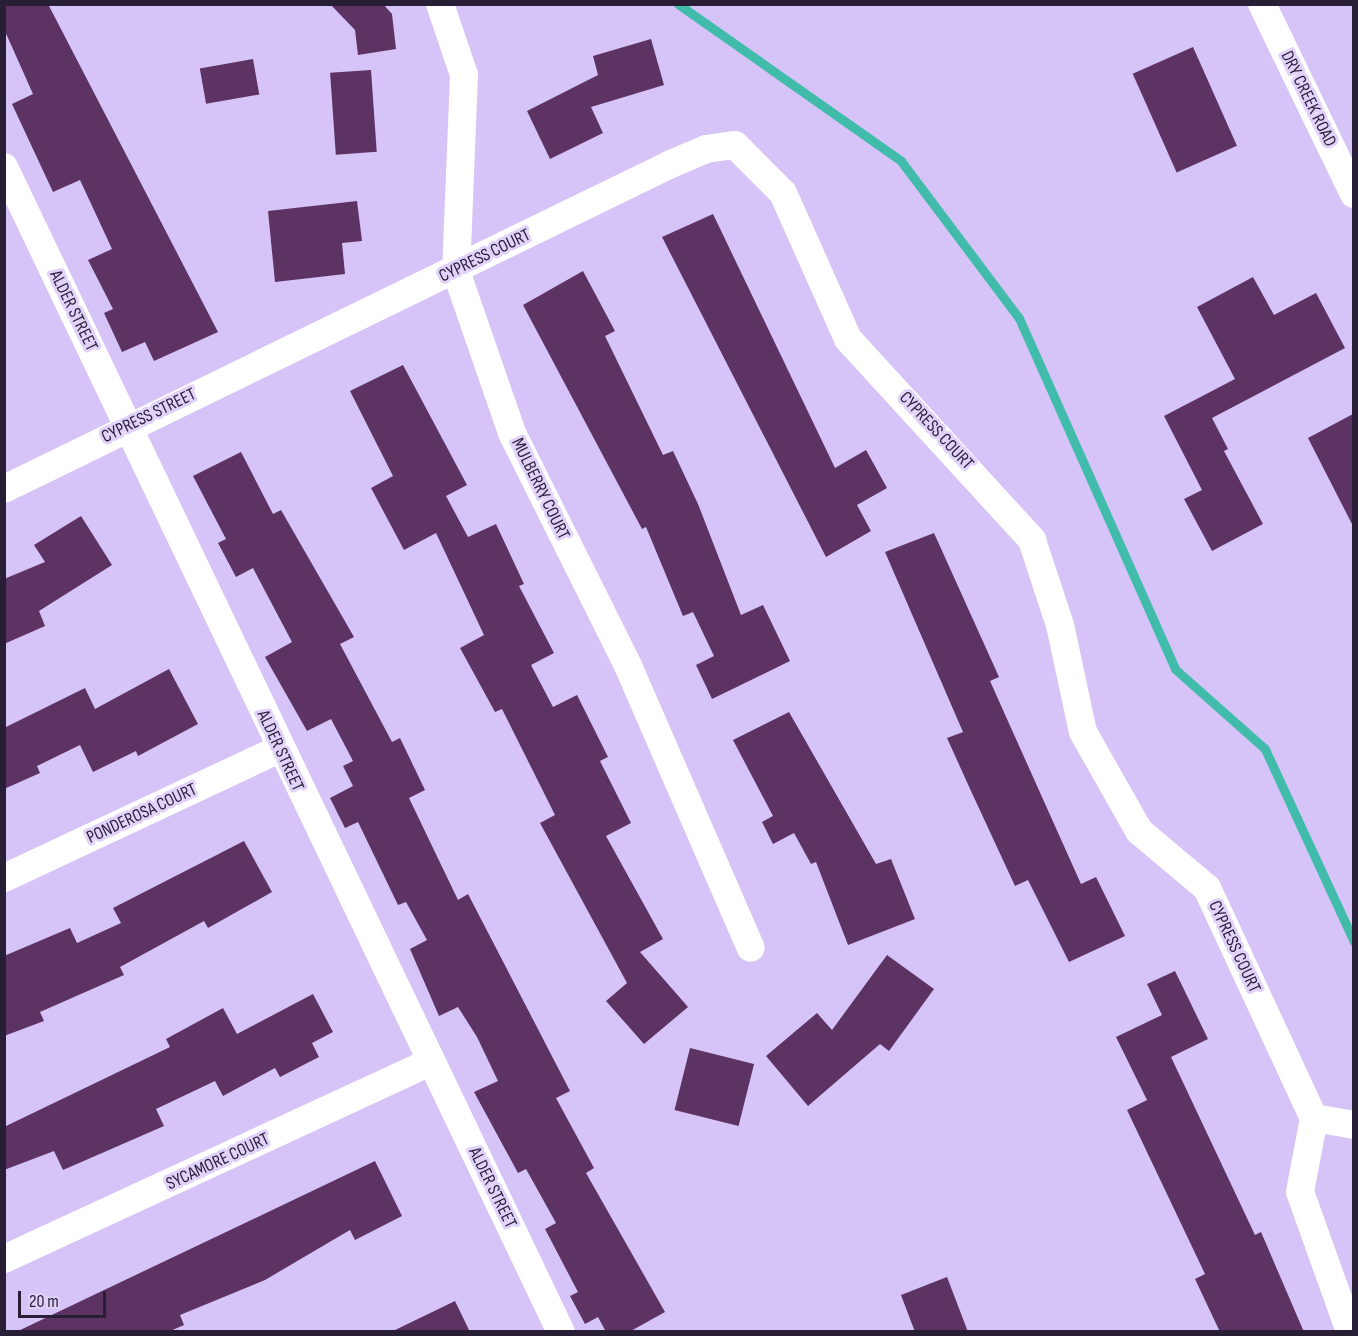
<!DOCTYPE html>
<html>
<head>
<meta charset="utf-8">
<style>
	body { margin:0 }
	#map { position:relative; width:1358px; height:1336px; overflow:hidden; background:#d6c3f7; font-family:"Sofia Sans Condensed",sans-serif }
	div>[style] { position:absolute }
	.stream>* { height:9px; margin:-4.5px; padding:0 4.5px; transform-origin:4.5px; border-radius:4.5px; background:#41bcab }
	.building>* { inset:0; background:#5d3363; transform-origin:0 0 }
	.minor>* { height:28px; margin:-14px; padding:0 14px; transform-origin:14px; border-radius:14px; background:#fff }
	span { translate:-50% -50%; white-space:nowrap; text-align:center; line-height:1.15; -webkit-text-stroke:6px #e1d2fa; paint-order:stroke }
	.street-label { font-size:18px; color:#281e36 }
	.frame { position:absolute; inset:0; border:6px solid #281e36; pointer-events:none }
	.scale { position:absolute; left:18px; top:1291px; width:88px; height:27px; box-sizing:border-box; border:3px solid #281e36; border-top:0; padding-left:8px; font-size:18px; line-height:21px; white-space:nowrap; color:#281e36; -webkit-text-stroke:4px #e1d2fa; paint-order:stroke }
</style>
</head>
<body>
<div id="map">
	<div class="stream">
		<div style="left:678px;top:4px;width:273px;rotate:35.1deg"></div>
		<div style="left:901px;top:161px;width:196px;rotate:53.1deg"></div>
		<div style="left:1019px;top:318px;width:384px;rotate:66deg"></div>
		<div style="left:1175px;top:669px;width:120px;rotate:41.6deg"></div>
		<div style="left:1265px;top:749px;width:213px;rotate:65.2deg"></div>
	</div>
	<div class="building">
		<div style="clip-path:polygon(4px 4px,48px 4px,218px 332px,154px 361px,145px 342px,122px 352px,104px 313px,113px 309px,88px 260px,112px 249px,80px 180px,53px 192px,12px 104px,33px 94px,4px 29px)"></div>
		<div style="clip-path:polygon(330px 4px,383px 4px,392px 14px,396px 49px,358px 55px,355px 30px)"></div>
		<div style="clip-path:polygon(651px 39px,664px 85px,591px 107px,603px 133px,550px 159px,527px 111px,598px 75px,593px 56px)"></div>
		<div style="left:1193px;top:47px;width:108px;height:66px;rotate:66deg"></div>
		<div style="left:253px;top:59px;width:36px;height:54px;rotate:80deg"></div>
		<div style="left:371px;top:70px;width:82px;height:41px;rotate:86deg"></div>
		<div style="clip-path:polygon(357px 201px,362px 241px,342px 243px,345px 274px,275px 282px,268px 211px)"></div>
		<div style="clip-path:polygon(713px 214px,835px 468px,866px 450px,887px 488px,857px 505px,871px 531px,826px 557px,662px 237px)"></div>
		<div style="clip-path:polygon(583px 271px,615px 331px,605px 336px,663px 455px,673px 451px,698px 504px,741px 615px,763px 605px,790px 661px,712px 699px,696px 665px,714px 656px,693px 612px,683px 616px,646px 527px,642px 529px,523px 305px)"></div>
		<div style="clip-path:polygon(1253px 277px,1274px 315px,1316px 293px,1345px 348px,1212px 418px,1228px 449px,1224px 451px,1263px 524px,1212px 551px,1184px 499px,1202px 490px,1164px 416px,1235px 379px,1197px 307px)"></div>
		<div style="clip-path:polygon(403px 365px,467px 485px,446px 496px,468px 537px,496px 524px,524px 584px,519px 586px,554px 653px,531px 665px,553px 707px,577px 695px,608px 757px,600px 761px,631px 823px,606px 836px,663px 939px,640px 952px,688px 1007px,644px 1044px,606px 1001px,627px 983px,540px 823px,555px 815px,502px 709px,495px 712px,460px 648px,484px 635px,436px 533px,404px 550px,371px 488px,393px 476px,350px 391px)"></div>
		<div style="clip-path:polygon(1353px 414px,1353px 526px,1308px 438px)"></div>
		<div style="clip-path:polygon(241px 452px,273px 514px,281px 510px,354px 637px,340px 644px,392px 742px,400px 738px,425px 790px,409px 798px,458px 900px,468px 894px,570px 1091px,556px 1098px,594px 1168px,586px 1173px,665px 1312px,629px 1332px,606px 1332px,598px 1317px,585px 1324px,570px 1296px,578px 1292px,545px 1229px,556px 1223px,526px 1169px,518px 1173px,474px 1092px,498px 1081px,477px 1037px,458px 1007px,439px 1016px,410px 949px,427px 940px,406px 902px,398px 905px,358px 822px,345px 828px,330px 798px,353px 786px,343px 766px,353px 761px,331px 719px,307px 731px,265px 657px,292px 642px,253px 568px,236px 577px,218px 543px,226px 539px,193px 476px)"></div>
		<div style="clip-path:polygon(81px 516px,112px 565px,39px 611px,45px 626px,4px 644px,4px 579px,45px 562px,34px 545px)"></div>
		<div style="clip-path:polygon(934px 533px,999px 677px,990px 681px,1081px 884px,1096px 877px,1125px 936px,1069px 962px,1028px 880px,1015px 886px,971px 791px,947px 738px,963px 732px,885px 552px)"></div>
		<div style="clip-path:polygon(169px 669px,198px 724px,138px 756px,136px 751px,93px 772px,80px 745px,37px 766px,40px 773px,4px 789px,4px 728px,85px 688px,95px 709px)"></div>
		<div style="clip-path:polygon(789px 712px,876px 864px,891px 859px,915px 919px,848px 945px,816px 862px,811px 864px,794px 833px,773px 844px,762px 822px,773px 816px,733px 740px)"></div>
		<div style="clip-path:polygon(244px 841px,272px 892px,208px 928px,204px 921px,120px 967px,124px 975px,40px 1012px,44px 1021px,4px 1036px,4px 956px,70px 928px,77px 943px,121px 923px,113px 908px)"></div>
		<div style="clip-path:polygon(887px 955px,934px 989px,889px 1051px,880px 1044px,808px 1106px,766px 1056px,817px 1013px,832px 1030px)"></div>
		<div style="clip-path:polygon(1175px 971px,1208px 1039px,1171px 1057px,1255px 1235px,1261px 1232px,1304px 1332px,1220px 1332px,1195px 1279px,1205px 1274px,1127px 1110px,1147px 1100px,1116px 1037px,1162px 1015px,1147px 984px)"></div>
		<div style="clip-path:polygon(313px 994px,333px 1032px,312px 1043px,319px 1057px,280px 1077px,275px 1068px,223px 1096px,215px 1081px,156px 1109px,164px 1126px,63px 1170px,54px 1151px,4px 1170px,4px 1127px,170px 1047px,166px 1039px,223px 1008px,237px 1034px)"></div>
		<div style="left:690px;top:1048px;width:66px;height:64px;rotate:14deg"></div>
		<div style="clip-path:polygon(375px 1161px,402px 1216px,355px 1240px,350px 1230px,265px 1280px,180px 1315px,184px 1325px,168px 1332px,16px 1332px)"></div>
		<div style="clip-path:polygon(947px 1277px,968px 1332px,915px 1332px,901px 1295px)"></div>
		<div style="clip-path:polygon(455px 1301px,470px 1332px,391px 1332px)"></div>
	</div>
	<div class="minor">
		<div style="left:440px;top:4px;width:75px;rotate:71.3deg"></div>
		<div style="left:464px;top:75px;width:196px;rotate:92.3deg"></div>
		<div style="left:456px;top:271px;width:171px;rotate:70.9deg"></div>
		<div style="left:512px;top:433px;width:263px;rotate:63.5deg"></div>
		<div style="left:629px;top:668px;width:305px;rotate:66.5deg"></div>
		<div style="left:1262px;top:4px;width:211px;rotate:64.2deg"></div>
		<div style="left:4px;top:167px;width:1291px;rotate:64.45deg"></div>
		<div style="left:4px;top:489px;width:742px;rotate:-25.98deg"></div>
		<div style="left:671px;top:164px;width:38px;rotate:-23deg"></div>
		<div style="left:706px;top:149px;width:29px;rotate:-8deg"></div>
		<div style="left:735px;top:145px;width:68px;rotate:45deg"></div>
		<div style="left:783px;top:193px;width:160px;rotate:66deg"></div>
		<div style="left:848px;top:339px;width:273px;rotate:47.5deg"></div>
		<div style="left:1032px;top:540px;width:89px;rotate:71.8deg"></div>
		<div style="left:1060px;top:625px;width:109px;rotate:77.9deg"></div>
		<div style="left:1083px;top:732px;width:114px;rotate:60.5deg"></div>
		<div style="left:1139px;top:831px;width:89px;rotate:40deg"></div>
		<div style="left:1207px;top:888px;width:254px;rotate:65.1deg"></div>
		<div style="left:1314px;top:1118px;width:41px;rotate:9.9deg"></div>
		<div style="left:4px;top:878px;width:304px;rotate:-25.1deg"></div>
		<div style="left:1314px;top:1118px;width:75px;rotate:100.7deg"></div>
		<div style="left:1300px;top:1192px;width:149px;rotate:70.3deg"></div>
		<div style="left:4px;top:1259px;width:470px;rotate:-24.8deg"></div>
	</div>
	<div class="street-label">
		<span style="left:1308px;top:99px;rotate:64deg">DRY CREEK ROAD</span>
		<span style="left:485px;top:256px;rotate:-26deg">CYPRESS COURT</span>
		<span style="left:73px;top:311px;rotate:64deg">ALDER STREET</span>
		<span style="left:149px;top:416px;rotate:-26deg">CYPRESS STREET</span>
		<span style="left:936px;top:431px;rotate:47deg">CYPRESS COURT</span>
		<span style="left:540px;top:489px;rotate:64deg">MULBERRY COURT</span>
		<span style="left:280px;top:751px;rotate:65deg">ALDER STREET</span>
		<span style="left:142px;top:814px;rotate:-25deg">PONDEROSA COURT</span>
		<span style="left:1234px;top:947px;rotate:65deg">CYPRESS COURT</span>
		<span style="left:218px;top:1162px;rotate:-25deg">SYCAMORE COURT</span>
		<span style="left:492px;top:1188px;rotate:64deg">ALDER STREET</span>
	</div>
	<div class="frame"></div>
	<div class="scale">20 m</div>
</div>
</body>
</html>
